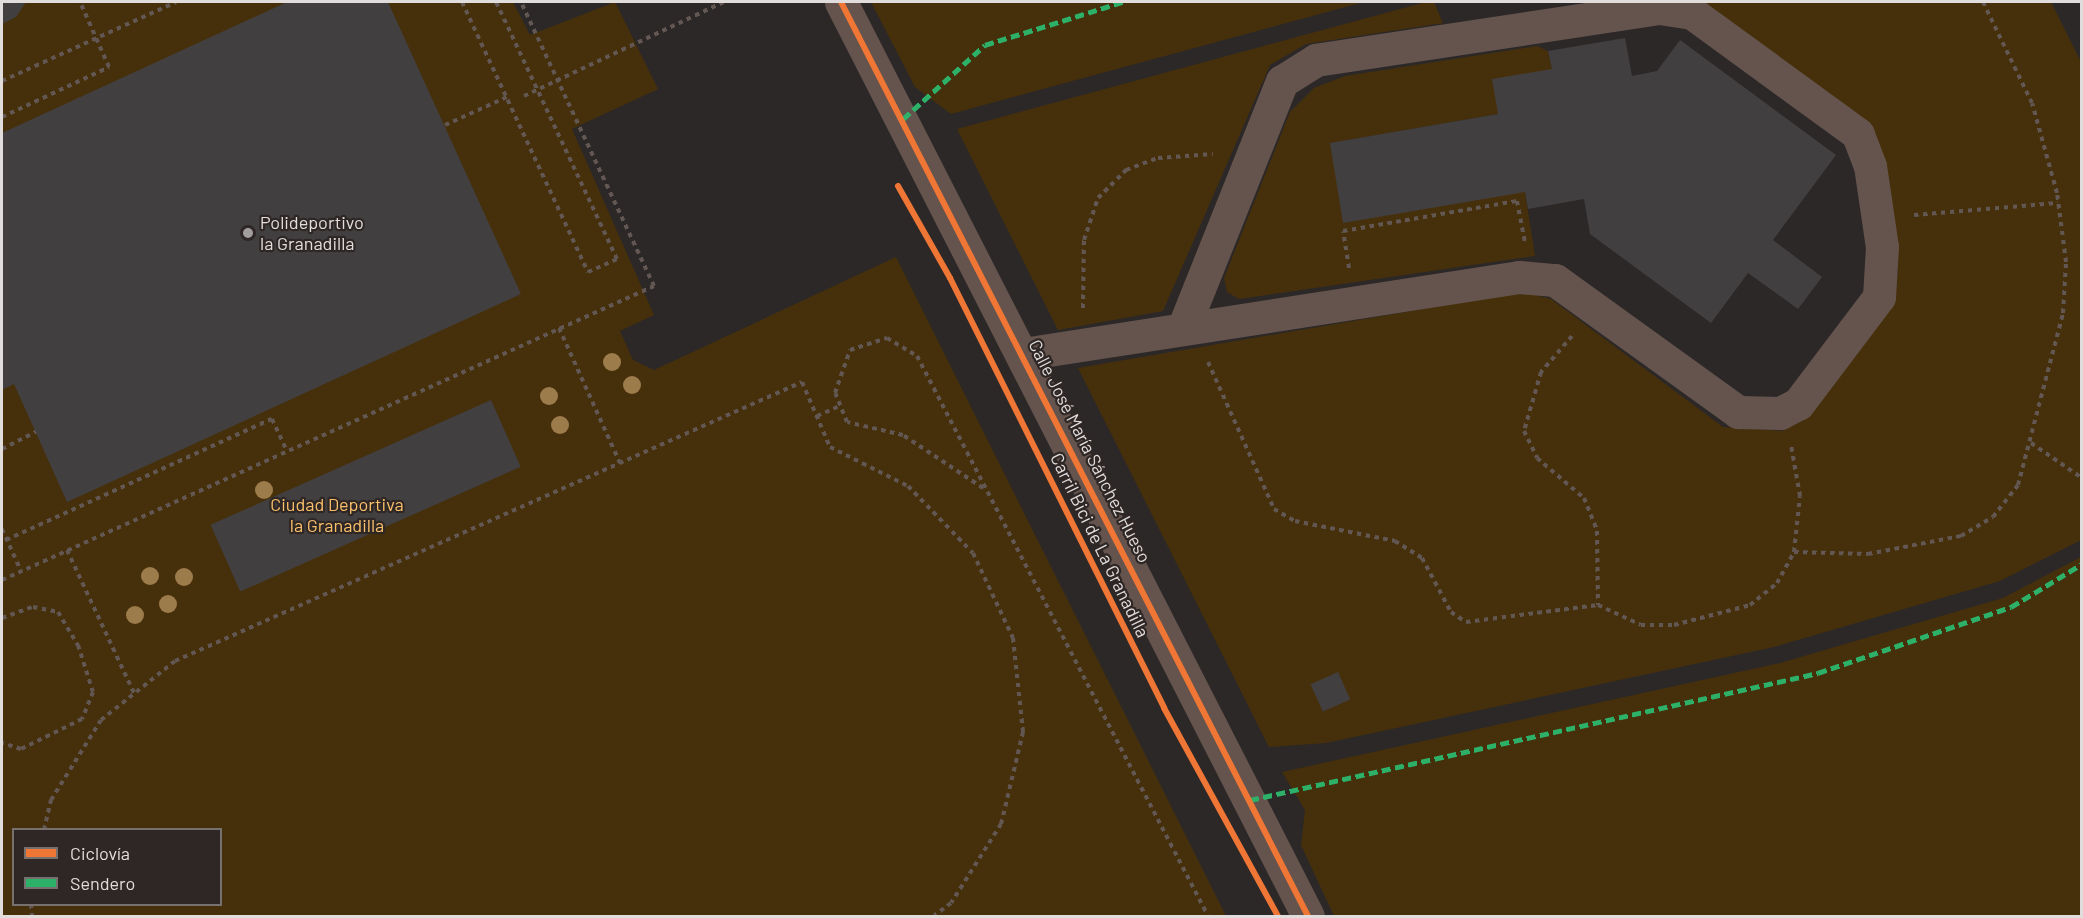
<!DOCTYPE html>
<html>
<head>
<meta charset="utf-8">
<style>
	body { margin:0 }
	#map { position:relative; width:2083px; height:918px; overflow:hidden; background:#2c2828; font-family:Barlow,sans-serif }
	div>[style] { position:absolute }
	.green>* { inset:0; background:#46300b }
	.building>* { inset:0; background:#423f40; transform-origin:0 0 }
	.path>* { height:4px; margin-top:-2px; transform-origin:0; background:repeating-linear-gradient(90deg,#625752 0 4.5px,transparent 0 9px) }
	.minor>* { height:33px; margin:-16.5px; padding:0 16.5px; transform-origin:16.5px; border-radius:16.5px; background:#65544d }
	.quiet>* { height:4.5px; margin-top:-2.25px; transform-origin:0; background:repeating-linear-gradient(90deg,#2db169 0 9px,transparent 0 13.5px) }
	.cycleway>* { height:6px; margin:-3px; padding:0 3px; transform-origin:3px; border-radius:3px; background:#f07635 }
	.trees>* { width:18px; height:18px; margin:-9px; border-radius:50%; background:#9d7c4c }
	.dots>* { width:16px; height:16px; translate:-50% -50%; box-sizing:border-box; border:3px solid #2e2726; border-radius:50% }
	span { translate:-50% -50%; white-space:nowrap; text-align:center; line-height:1.15; -webkit-text-stroke:4.5px #2e2726; paint-order:stroke }
	.poi-label { font-size:18px; color:#e1dddc }
	.left { translate:0 -50%; text-align:left }
	.street-label { font-size:18px; color:#e1dddc }
	.park-label { font-size:18px; color:#fac06a }
	.frame { position:absolute; inset:0; border:3px solid #e1dddc; pointer-events:none }
	.legend { position:absolute; left:12px; top:828px; width:210px; height:78px; box-sizing:border-box; background:#2e2726; border:2px solid #76706f; margin:0; padding:8px 10px; list-style:none; font-size:18px; color:#e1dddc }
	.legend li { display:flex; align-items:center; gap:12px; height:30px }
	.legend b { width:30px; border:2px solid #76706f }
</style>
</head>
<body>
<div id="map">
	<div class="green">
		<div style="clip-path:polygon(evenodd,2px 2px,513px 2px,530px 35px,615px 2px,658px 89px,572px 129px,654px 315px,620px 331px,633px 360px,654px 370px,896px 257px,1226px 916px,2px 916px,2px 2px,14px 830px,220px 830px,220px 904px,14px 904px,14px 830px)"></div>
		<div style="clip-path:polygon(871px 2px,1364px 2px,951px 114px,915px 87px)"></div>
		<div style="clip-path:polygon(1426px 2px,1434px 2px,1443px 23px,1306px 44px,1270px 65px,1163px 311px,1058px 330px,957px 129px)"></div>
		<div style="clip-path:polygon(1701px 2px,2051px 2px,2081px 62px,2081px 540px,2000px 581px,1774px 647px,1326px 743px,1269px 747px,1078px 368px,1523px 292px,1551px 299px,1723px 427px,1782px 431px,1807px 418px,1895px 294px,1898px 270px,1881px 148px,1864px 121px)"></div>
		<div style="clip-path:polygon(1537px 46px,1548px 51px,1552px 69px,1498px 114px,1331px 143px,1525px 192px,1535px 256px,1239px 299px,1227px 292px,1224px 278px,1290px 112px,1314px 88px,1345px 76px)"></div>
		<div style="clip-path:polygon(2081px 557px,2081px 916px,1334px 916px,1301px 845px,1305px 810px,1282px 772px,1780px 663px,2003px 598px)"></div>
	</div>
	<div class="building">
		<div style="clip-path:polygon(2px 2px,26px 2px,16px 17px,2px 24px)"></div>
		<div style="clip-path:polygon(287px 2px,388px 2px,521px 294px,67px 502px,14px 384px,2px 390px,2px 133px)"></div>
		<div style="clip-path:polygon(1625px 38px,1632px 76px,1657px 71px,1680px 40px,1836px 155px,1773px 240px,1822px 277px,1798px 309px,1748px 273px,1711px 323px,1590px 234px,1584px 199px,1528px 209px,1525px 192px,1343px 223px,1330px 143px,1498px 114px,1492px 79px,1552px 69px,1548px 51px)"></div>
		<div style="left:491px;top:400px;width:73px;height:307px;rotate:66deg"></div>
		<div style="left:1338px;top:672px;width:30px;height:30px;rotate:66deg"></div>
	</div>
	<div class="path">
		<div style="left:462px;top:2px;width:298px;rotate:65deg"></div>
		<div style="left:588px;top:272px;width:32px;rotate:-24deg"></div>
		<div style="left:617px;top:259px;width:284px;rotate:-115.2deg"></div>
		<div style="left:2px;top:81px;width:191px;rotate:-24.4deg"></div>
		<div style="left:524px;top:96px;width:221px;rotate:-25.2deg"></div>
		<div style="left:2px;top:117px;width:118px;rotate:-25deg"></div>
		<div style="left:109px;top:67px;width:71px;rotate:-114deg"></div>
		<div style="left:445px;top:125px;width:68px;rotate:-24.3deg"></div>
		<div style="left:1914px;top:215px;width:144px;rotate:-4.8deg"></div>
		<div style="left:1349px;top:268px;width:37px;rotate:-99deg"></div>
		<div style="left:1343px;top:231px;width:177px;rotate:-9.8deg"></div>
		<div style="left:1517px;top:201px;width:43px;rotate:79.2deg"></div>
		<div style="left:1083px;top:308px;width:68px;rotate:-89.2deg"></div>
		<div style="left:1084px;top:240px;width:44px;rotate:-71.6deg"></div>
		<div style="left:1098px;top:198px;width:40px;rotate:-45deg"></div>
		<div style="left:1126px;top:170px;width:34px;rotate:-21deg"></div>
		<div style="left:1158px;top:158px;width:55px;rotate:-4.2deg"></div>
		<div style="left:559px;top:328px;width:148px;rotate:65.7deg"></div>
		<div style="left:1572px;top:336px;width:48px;rotate:130.7deg"></div>
		<div style="left:1541px;top:372px;width:61px;rotate:106.1deg"></div>
		<div style="left:1524px;top:431px;width:30px;rotate:64deg"></div>
		<div style="left:1537px;top:458px;width:62px;rotate:40.4deg"></div>
		<div style="left:1584px;top:498px;width:35px;rotate:68deg"></div>
		<div style="left:1597px;top:531px;width:74px;rotate:89.2deg"></div>
		<div style="left:1208px;top:362px;width:161px;rotate:65.8deg"></div>
		<div style="left:1274px;top:509px;width:24px;rotate:30deg"></div>
		<div style="left:1295px;top:521px;width:102px;rotate:11.3deg"></div>
		<div style="left:1395px;top:541px;width:32px;rotate:32deg"></div>
		<div style="left:1422px;top:558px;width:61px;rotate:61.8deg"></div>
		<div style="left:1451px;top:612px;width:18px;rotate:34deg"></div>
		<div style="left:1466px;top:622px;width:133px;rotate:-7.3deg"></div>
		<div style="left:1598px;top:605px;width:47px;rotate:24.9deg"></div>
		<div style="left:1641px;top:625px;width:33px"></div>
		<div style="left:1674px;top:625px;width:79px;rotate:-14.7deg"></div>
		<div style="left:1750px;top:605px;width:35px;rotate:-39deg"></div>
		<div style="left:1777px;top:583px;width:35px;rotate:-61deg"></div>
		<div style="left:1794px;top:552px;width:56px;rotate:-83.9deg"></div>
		<div style="left:1800px;top:496px;width:52px;rotate:-100deg"></div>
		<div style="left:817px;top:416px;width:24px;rotate:-24deg"></div>
		<div style="left:2031px;top:443px;width:62px;rotate:34.5deg"></div>
		<div style="left:2px;top:449px;width:38px;rotate:-27deg"></div>
		<div style="left:983px;top:488px;width:96px;rotate:-146.5deg"></div>
		<div style="left:903px;top:435px;width:57px;rotate:-166.9deg"></div>
		<div style="left:847px;top:422px;width:31px;rotate:-112deg"></div>
		<div style="left:835px;top:393px;width:46px;rotate:-70.8deg"></div>
		<div style="left:850px;top:350px;width:39px;rotate:-18deg"></div>
		<div style="left:887px;top:338px;width:35px;rotate:31deg"></div>
		<div style="left:917px;top:356px;width:631px;rotate:62.54deg"></div>
		<div style="left:2px;top:529px;width:46px;rotate:65.7deg"></div>
		<div style="left:6px;top:540px;width:292px;rotate:-24.5deg"></div>
		<div style="left:272px;top:419px;width:35px;rotate:65deg"></div>
		<div style="left:67px;top:550px;width:158px;rotate:64.9deg"></div>
		<div style="left:1794px;top:552px;width:74px;rotate:1.5deg"></div>
		<div style="left:1868px;top:554px;width:95px;rotate:-11deg"></div>
		<div style="left:1961px;top:536px;width:37px;rotate:-31deg"></div>
		<div style="left:1993px;top:517px;width:41px;rotate:-52deg"></div>
		<div style="left:2018px;top:485px;width:178px;rotate:-75.3deg"></div>
		<div style="left:2063px;top:313px;width:51px;rotate:-86.6deg"></div>
		<div style="left:2066px;top:262px;width:70px;rotate:-97.4deg"></div>
		<div style="left:2057px;top:193px;width:93px;rotate:-105.5deg"></div>
		<div style="left:2032px;top:103px;width:112px;rotate:-115.9deg"></div>
		<div style="left:2px;top:580px;width:715px;rotate:-24.27deg"></div>
		<div style="left:654px;top:286px;width:314px;rotate:-115.1deg"></div>
		<div style="left:2px;top:618px;width:33px;rotate:-20deg"></div>
		<div style="left:33px;top:607px;width:25px;rotate:11deg"></div>
		<div style="left:58px;top:612px;width:39px;rotate:59deg"></div>
		<div style="left:78px;top:645px;width:49px;rotate:72.3deg"></div>
		<div style="left:93px;top:692px;width:29px;rotate:112deg"></div>
		<div style="left:82px;top:719px;width:68px;rotate:153.8deg"></div>
		<div style="left:21px;top:749px;width:20px;rotate:-162deg"></div>
		<div style="left:44px;top:830px;width:31px;rotate:-77deg"></div>
		<div style="left:51px;top:800px;width:94px;rotate:-58deg"></div>
		<div style="left:101px;top:720px;width:95px;rotate:-38.6deg"></div>
		<div style="left:175px;top:661px;width:686px;rotate:-23.99deg"></div>
		<div style="left:802px;top:382px;width:71px;rotate:66.7deg"></div>
		<div style="left:830px;top:447px;width:87px;rotate:26.6deg"></div>
		<div style="left:908px;top:486px;width:93px;rotate:45.9deg"></div>
		<div style="left:973px;top:553px;width:94px;rotate:64.8deg"></div>
		<div style="left:1013px;top:638px;width:95px;rotate:83.9deg"></div>
		<div style="left:1023px;top:732px;width:95px;rotate:103.4deg"></div>
		<div style="left:1001px;top:824px;width:93px;rotate:122.3deg"></div>
		<div style="left:951px;top:903px;width:21px;rotate:143deg"></div>
		<div style="left:31px;top:904px;width:12px;rotate:85deg"></div>
	</div>
	<div class="minor">
		<div style="left:841px;top:2px;width:1026px;rotate:62.94deg"></div>
		<div style="left:1023px;top:354px;width:502px;rotate:-8.82deg"></div>
		<div style="left:1519px;top:277px;width:36px;rotate:5deg"></div>
		<div style="left:1555px;top:280px;width:226px;rotate:35.8deg"></div>
		<div style="left:1738px;top:412px;width:42px;rotate:1.4deg"></div>
		<div style="left:1780px;top:413px;width:20px;rotate:-27deg"></div>
		<div style="left:1798px;top:404px;width:134px;rotate:-52.9deg"></div>
		<div style="left:1879px;top:297px;width:50px;rotate:-86.6deg"></div>
		<div style="left:1882px;top:247px;width:82px;rotate:-98.4deg"></div>
		<div style="left:1870px;top:166px;width:34px;rotate:-111deg"></div>
		<div style="left:1858px;top:134px;width:205px;rotate:-143.9deg"></div>
		<div style="left:1692px;top:13px;width:33px;rotate:-171deg"></div>
		<div style="left:1659px;top:8px;width:347px;rotate:171.4deg"></div>
		<div style="left:1316px;top:60px;width:40px;rotate:148deg"></div>
		<div style="left:1282px;top:81px;width:264px;rotate:111.8deg"></div>
	</div>
	<div class="quiet">
		<div style="left:903px;top:119px;width:110px;rotate:-42.1deg"></div>
		<div style="left:985px;top:45px;width:144px;rotate:-17.4deg"></div>
		<div style="left:1250px;top:800px;width:582px;rotate:-12.6deg"></div>
		<div style="left:1818px;top:673px;width:204px;rotate:-18.9deg"></div>
		<div style="left:2011px;top:607px;width:83px;rotate:-31.2deg"></div>
	</div>
	<div class="cycleway">
		<div style="left:841px;top:2px;width:1026px;rotate:62.94deg"></div>
		<div style="left:898px;top:186px;width:106px;rotate:60.5deg"></div>
		<div style="left:950px;top:278px;width:480px;rotate:63.5deg"></div>
		<div style="left:1164px;top:708px;width:237px;rotate:61.3deg"></div>
	</div>
	<div class="trees">
		<div style="left:612px;top:362px"></div>
		<div style="left:632px;top:385px"></div>
		<div style="left:549px;top:396px"></div>
		<div style="left:560px;top:425px"></div>
		<div style="left:264px;top:490px"></div>
		<div style="left:150px;top:576px"></div>
		<div style="left:184px;top:577px"></div>
		<div style="left:168px;top:604px"></div>
		<div style="left:135px;top:615px"></div>
	</div>
	<div class="dots">
		<div style="left:248px;top:233px;background:#a29e9d"></div>
	</div>
	<div class="poi-label">
		<span class="left" style="left:260px;top:233px">Polideportivo<br>la Granadilla</span>
	</div>
	<div class="street-label">
		<span style="left:1090px;top:451px;rotate:63deg">Calle José María Sánchez Hueso</span>
		<span style="left:1100px;top:545px;rotate:64deg">Carril Bici de La Granadilla</span>
	</div>
	<div class="park-label">
		<span style="left:337px;top:515px">Ciudad Deportiva<br>la Granadilla</span>
	</div>
	<div class="frame"></div>
	<ul class="legend">
	<li><b style="height:8px;background:#f07635"></b>Ciclovía</li>
	<li><b style="height:8px;background:#2db169"></b>Sendero</li>
	</ul>
</div>
</body>
</html>
